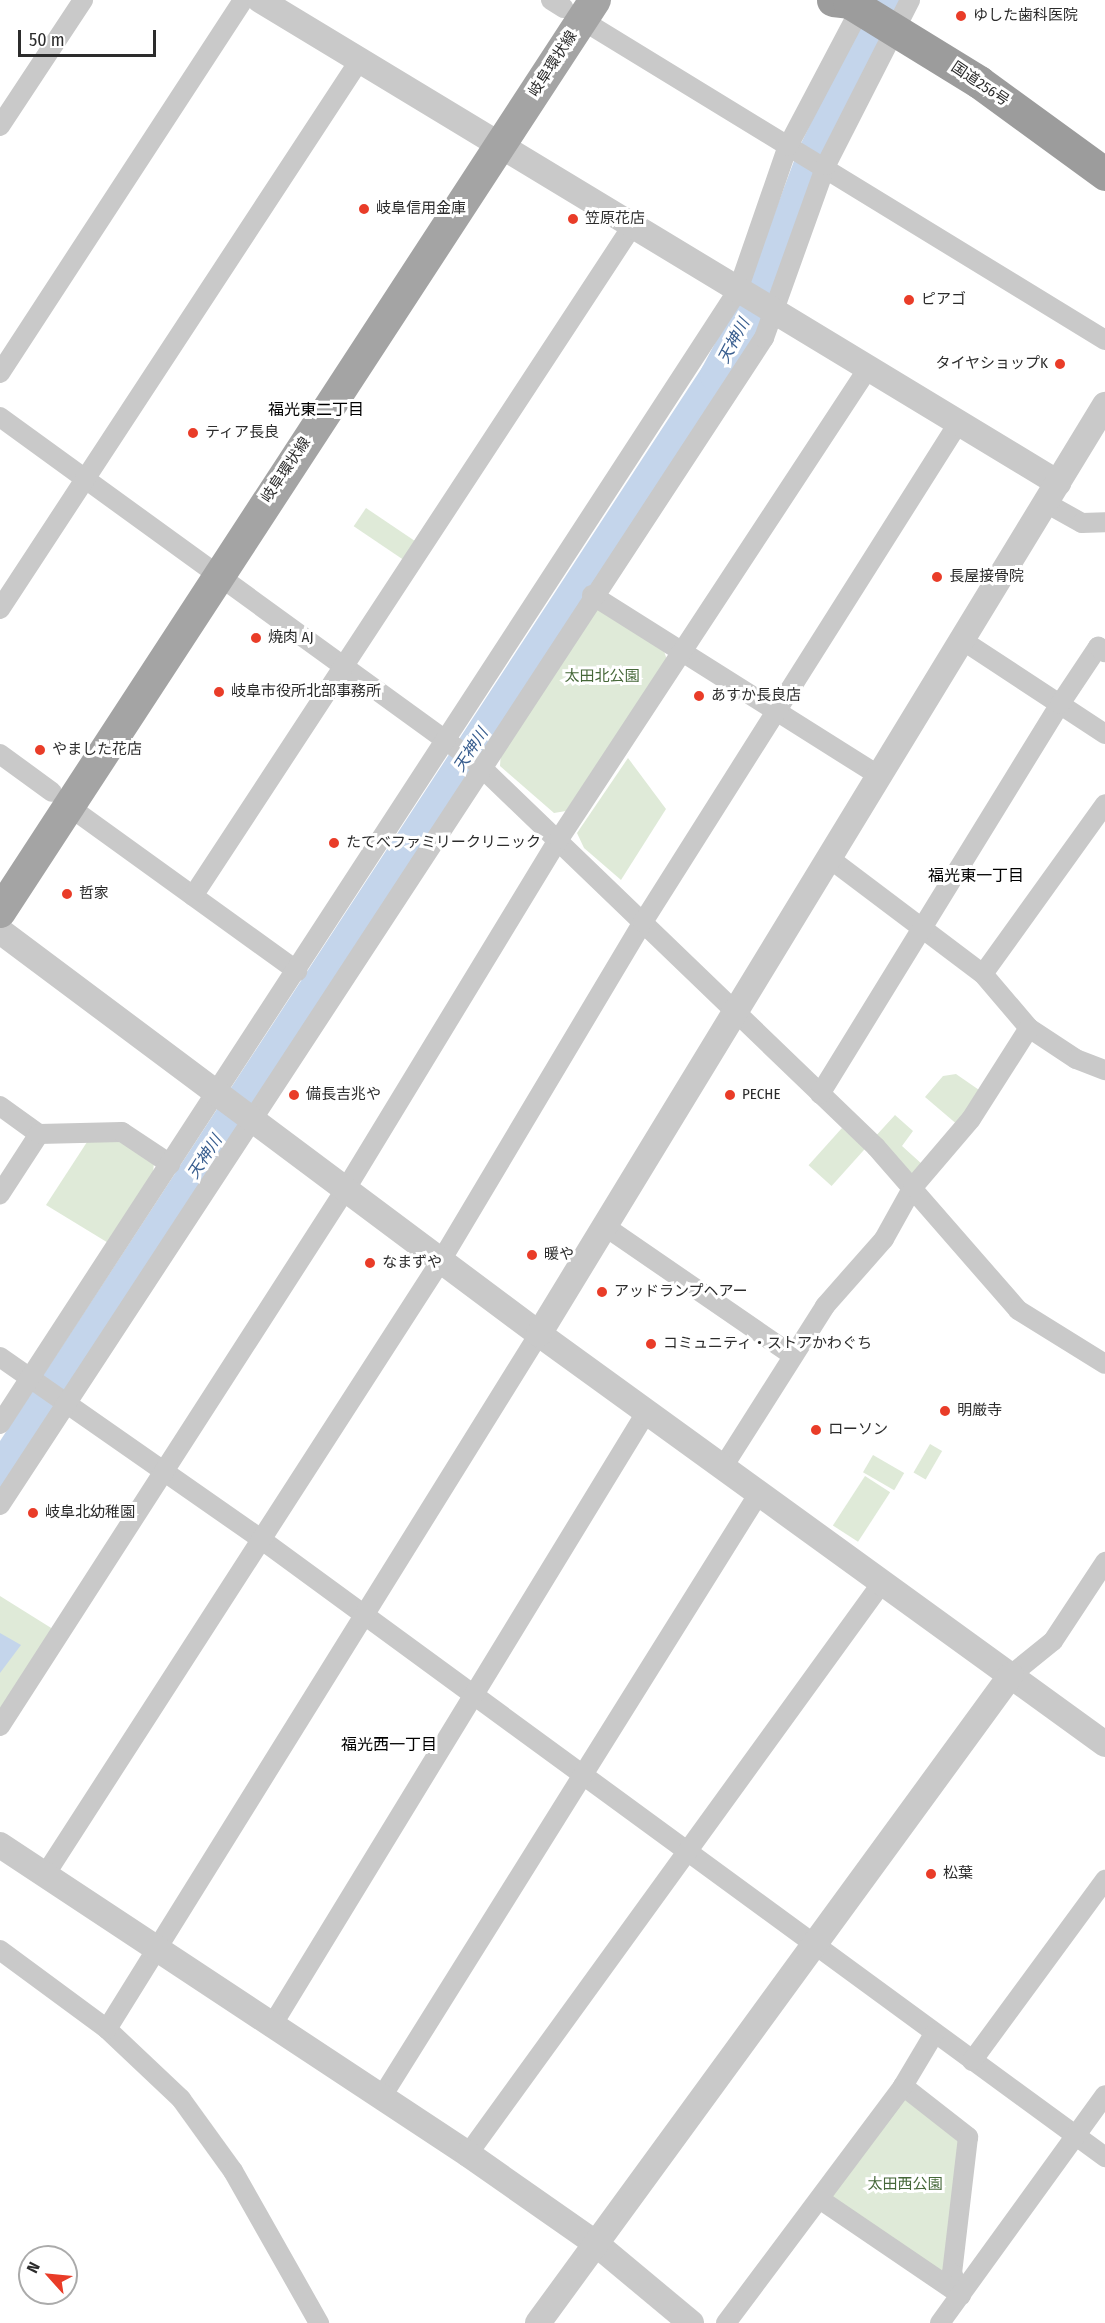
<!DOCTYPE html>
<html>
<head>
<meta charset="utf-8">
<style>
	body { margin:0 }
	#map { position:relative; width:1105px; height:2323px; overflow:hidden; background:#fff; font-family:"Fira Sans Condensed","Noto Sans JP",sans-serif }
	div>[style] { position:absolute }
	.green>* { inset:0; background:#dfead8; transform-origin:0 0 }
	.water>* { inset:0; background:#c4d5eb }
	.river>* { height:33px; margin:-16.5px; padding:0 16.5px; transform-origin:16.5px; border-radius:16.5px; background:#c4d5eb }
	.minor>* { height:20px; margin:-10px; padding:0 10px; transform-origin:10px; border-radius:10px; background:#c9c9c9 }
	.tertiary>* { height:26px; margin:-13px; padding:0 13px; transform-origin:13px; border-radius:13px; background:#c9c9c9 }
	.primary>* { height:32px; margin:-16px; padding:0 16px; transform-origin:16px; border-radius:16px; background:#a4a4a4 }
	.trunk>* { height:33px; margin:-16.5px; padding:0 16.5px; transform-origin:16.5px; border-radius:16.5px; background:#9c9c9c }
	.dots>* { width:16px; height:16px; translate:-50% -50%; box-sizing:border-box; border:3px solid #fff; border-radius:50% }
	span { translate:-50% -50%; white-space:nowrap; text-align:center; line-height:1.15; -webkit-text-stroke:6px #fff; paint-order:stroke }
	.poi-label { font-size:15px; color:#2c2c2c }
	.left { translate:0 -50%; text-align:left }
	.right { translate:-100% -50%; text-align:right }
	.street-label { font-size:15px; color:#2c2c2c }
	.park-label { font-size:15px; color:#466839 }
	.water-label { font-size:16px; color:#395e8f; font-style:italic }
	.neighbourhood-label { font-size:16px; color:#000 }
	.north { position:absolute; left:18px; top:2245px; width:60px; height:60px; box-sizing:border-box; background:#fff; border:2px solid #ababab; border-radius:50%; rotate:297deg; font-size:16px; font-weight:700; line-height:24px; text-align:center; color:#2c2c2c }
	.north::after { content:''; display:block; margin:auto; width:21px; height:27px; background:#e93c28; clip-path:polygon(50% 0,100% 100%,50% 72%,0 100%) }
	.scale { position:absolute; left:18px; top:30px; width:138px; height:27px; box-sizing:border-box; border:3px solid #2c2c2c; border-top:0; padding-left:8px; font-size:18px; line-height:21px; white-space:nowrap; color:#2c2c2c; -webkit-text-stroke:4px #fff; paint-order:stroke }
</style>
</head>
<body>
<div id="map">
	<div class="green">
		<div style="left:366px;top:508px;width:59px;height:22px;rotate:34deg"></div>
		<div style="clip-path:polygon(597px 606px,663px 648px,667px 660px,566px 811px,554px 813px,500px 766px,501px 751px)"></div>
		<div style="clip-path:polygon(628px 758px,666px 809px,621px 880px,584px 848px,577px 833px)"></div>
		<div style="clip-path:polygon(956px 1074px,982px 1092px,959px 1126px,925px 1097px,943px 1076px)"></div>
		<div style="clip-path:polygon(895px 1115px,913px 1131px,902px 1146px,923px 1165px,913px 1176px,873px 1139px)"></div>
		<div style="left:842px;top:1128px;width:31px;height:50px;rotate:42deg"></div>
		<div style="clip-path:polygon(119px 1139px,154px 1162px,153px 1174px,110px 1244px,46px 1205px,87px 1142px)"></div>
		<div style="left:930px;top:1444px;width:14px;height:33px;rotate:30deg"></div>
		<div style="left:873px;top:1455px;width:36px;height:20px;rotate:30deg"></div>
		<div style="left:865px;top:1476px;width:30px;height:59px;rotate:33deg"></div>
		<div style="clip-path:polygon(0 1596px,56px 1631px,0 1716px)"></div>
		<div style="clip-path:polygon(903px 2094px,960px 2143px,944px 2277px,830px 2198px)"></div>
	</div>
	<div class="water">
		<div style="clip-path:polygon(0 1633px,21px 1645px,0 1673px)"></div>
	</div>
	<div class="river">
		<div style="left:0;top:1470px;width:1308px;rotate:-56.82deg"></div>
		<div style="left:716px;top:375px;width:106px;rotate:-62deg"></div>
		<div style="left:766px;top:281px;width:134px;rotate:-69.5deg"></div>
		<div style="left:813px;top:155px;width:172px;rotate:-64.5deg"></div>
	</div>
	<div class="minor">
		<div style="left:551px;top:0;width:15px;rotate:32deg"></div>
		<div style="left:582px;top:20px;width:613px;rotate:31.46deg"></div>
		<div style="left:0;top:126px;width:151px;rotate:-56.6deg"></div>
		<div style="left:0;top:373px;width:445px;rotate:-56.9deg"></div>
		<div style="left:0;top:417px;width:589px;rotate:35.96deg"></div>
		<div style="left:477px;top:763px;width:554px;rotate:43.9deg"></div>
		<div style="left:876px;top:1147px;width:216px;rotate:48.9deg"></div>
		<div style="left:1018px;top:1310px;width:102px;rotate:31.8deg"></div>
		<div style="left:1046px;top:503px;width:41px;rotate:29.1deg"></div>
		<div style="left:1082px;top:523px;width:23px;rotate:-2deg"></div>
		<div style="left:592px;top:595px;width:339px;rotate:32.2deg"></div>
		<div style="left:0;top:609px;width:655px;rotate:-56.77deg"></div>
		<div style="left:962px;top:640px;width:171px;rotate:33.3deg"></div>
		<div style="left:0;top:754px;width:64px;rotate:36.2deg"></div>
		<div style="left:67px;top:805px;width:284px;rotate:35.8deg"></div>
		<div style="left:829px;top:858px;width:193px;rotate:37deg"></div>
		<div style="left:983px;top:974px;width:71px;rotate:49.6deg"></div>
		<div style="left:1029px;top:1028px;width:56px;rotate:33.4deg"></div>
		<div style="left:1076px;top:1059px;width:31px;rotate:21deg"></div>
		<div style="left:193px;top:896px;width:799px;rotate:-56.75deg"></div>
		<div style="left:983px;top:974px;width:209px;rotate:-54.3deg"></div>
		<div style="left:820px;top:1094px;width:458px;rotate:-58.4deg"></div>
		<div style="left:1060px;top:704px;width:69px;rotate:-56.3deg"></div>
		<div style="left:1098px;top:647px;width:9px;rotate:36deg"></div>
		<div style="left:0;top:1106px;width:48px;rotate:35.7deg"></div>
		<div style="left:39px;top:1134px;width:72px;rotate:123deg"></div>
		<div style="left:39px;top:1134px;width:83px;rotate:-1.4deg"></div>
		<div style="left:122px;top:1132px;width:58px;rotate:33.7deg"></div>
		<div style="left:603px;top:1225px;width:229px;rotate:34.5deg"></div>
		<div style="left:0;top:1357px;width:320px;rotate:34.9deg"></div>
		<div style="left:262px;top:1540px;width:1045px;rotate:36.2deg"></div>
		<div style="left:0;top:1424px;width:1353px;rotate:-56.94deg"></div>
		<div style="left:738px;top:290px;width:152px;rotate:-70.9deg"></div>
		<div style="left:788px;top:146px;width:163px;rotate:-62.2deg"></div>
		<div style="left:723px;top:1467px;width:191px;rotate:-57.6deg"></div>
		<div style="left:825px;top:1306px;width:89px;rotate:-48.6deg"></div>
		<div style="left:884px;top:1239px;width:60px;rotate:-60.9deg"></div>
		<div style="left:913px;top:1187px;width:89px;rotate:-49.5deg"></div>
		<div style="left:971px;top:1119px;width:108px;rotate:-57.5deg"></div>
		<div style="left:0;top:1505px;width:1395px;rotate:-56.79deg"></div>
		<div style="left:764px;top:338px;width:184px;rotate:-70.3deg"></div>
		<div style="left:826px;top:165px;width:185px;rotate:-63deg"></div>
		<div style="left:1011px;top:1675px;width:54px;rotate:-39deg"></div>
		<div style="left:1053px;top:1641px;width:95px;rotate:-56.6deg"></div>
		<div style="left:0;top:1726px;width:641px;rotate:-57.23deg"></div>
		<div style="left:347px;top:1187px;width:407px;rotate:-58.7deg"></div>
		<div style="left:559px;top:839px;width:561px;rotate:-56.71deg"></div>
		<div style="left:45px;top:1875px;width:733px;rotate:-57.2deg"></div>
		<div style="left:442px;top:1259px;width:392px;rotate:-59.2deg"></div>
		<div style="left:643px;top:922px;width:591px;rotate:-57.71deg"></div>
		<div style="left:0;top:1950px;width:133px;rotate:36.4deg"></div>
		<div style="left:107px;top:2029px;width:102px;rotate:43.4deg"></div>
		<div style="left:181px;top:2099px;width:89px;rotate:54.2deg"></div>
		<div style="left:233px;top:2171px;width:175px;rotate:60.5deg"></div>
		<div style="left:271px;top:2027px;width:722px;rotate:-58.6deg"></div>
		<div style="left:107px;top:2029px;width:818px;rotate:-58.14deg"></div>
		<div style="left:972px;top:2061px;width:225px;rotate:-53.7deg"></div>
		<div style="left:903px;top:2086px;width:83px;rotate:38.1deg"></div>
		<div style="left:968px;top:2137px;width:137px;rotate:96.7deg"></div>
		<div style="left:952px;top:2273px;width:24px;rotate:68deg"></div>
		<div style="left:381px;top:2098px;width:713px;rotate:-58deg"></div>
		<div style="left:468px;top:2154px;width:704px;rotate:-54.07deg"></div>
		<div style="left:821px;top:2200px;width:169px;rotate:34.2deg"></div>
		<div style="left:726px;top:2323px;width:296px;rotate:-53.2deg"></div>
		<div style="left:903px;top:2086px;width:61px;rotate:-59.2deg"></div>
		<div style="left:940px;top:2323px;width:281px;rotate:-54.1deg"></div>
	</div>
	<div class="tertiary">
		<div style="left:260px;top:0;width:933px;rotate:31.18deg"></div>
		<div style="left:0;top:931px;width:673px;rotate:36.78deg"></div>
		<div style="left:539px;top:1334px;width:699px;rotate:35.92deg"></div>
		<div style="left:539px;top:1334px;width:1088px;rotate:-58.65deg"></div>
		<div style="left:0;top:1845px;width:561px;rotate:33.44deg"></div>
		<div style="left:468px;top:2154px;width:155px;rotate:35deg"></div>
		<div style="left:595px;top:2243px;width:125px;rotate:39.8deg"></div>
		<div style="left:538px;top:2323px;width:802px;rotate:-53.87deg"></div>
	</div>
	<div class="primary">
		<div style="left:0;top:912px;width:1089px;rotate:-56.88deg"></div>
	</div>
	<div class="trunk">
		<div style="left:833px;top:0;width:16px;rotate:7deg"></div>
		<div style="left:849px;top:2px;width:153px;rotate:31.6deg"></div>
		<div style="left:979px;top:82px;width:156px;rotate:36.1deg"></div>
	</div>
	<div class="dots">
		<div style="left:961px;top:16px;background:#e93c28"></div>
		<div style="left:364px;top:209px;background:#e93c28"></div>
		<div style="left:573px;top:219px;background:#e93c28"></div>
		<div style="left:909px;top:300px;background:#e93c28"></div>
		<div style="left:1060px;top:364px;background:#e93c28"></div>
		<div style="left:193px;top:433px;background:#e93c28"></div>
		<div style="left:937px;top:577px;background:#e93c28"></div>
		<div style="left:256px;top:638px;background:#e93c28"></div>
		<div style="left:219px;top:692px;background:#e93c28"></div>
		<div style="left:699px;top:696px;background:#e93c28"></div>
		<div style="left:40px;top:750px;background:#e93c28"></div>
		<div style="left:334px;top:843px;background:#e93c28"></div>
		<div style="left:67px;top:894px;background:#e93c28"></div>
		<div style="left:294px;top:1095px;background:#e93c28"></div>
		<div style="left:730px;top:1095px;background:#e93c28"></div>
		<div style="left:532px;top:1255px;background:#e93c28"></div>
		<div style="left:370px;top:1263px;background:#e93c28"></div>
		<div style="left:602px;top:1292px;background:#e93c28"></div>
		<div style="left:651px;top:1344px;background:#e93c28"></div>
		<div style="left:945px;top:1411px;background:#e93c28"></div>
		<div style="left:816px;top:1430px;background:#e93c28"></div>
		<div style="left:33px;top:1513px;background:#e93c28"></div>
		<div style="left:931px;top:1874px;background:#e93c28"></div>
	</div>
	<div class="poi-label">
		<span class="left" style="left:973px;top:16px">ゆした歯科医院</span>
		<span class="left" style="left:376px;top:209px">岐阜信用金庫</span>
		<span class="left" style="left:585px;top:219px">笠原花店</span>
		<span class="left" style="left:921px;top:300px">ピアゴ</span>
		<span class="right" style="left:1048px;top:364px">タイヤショップK</span>
		<span class="left" style="left:205px;top:433px">ティア長良</span>
		<span class="left" style="left:949px;top:577px">長屋接骨院</span>
		<span class="left" style="left:268px;top:638px">焼肉 AJ</span>
		<span class="left" style="left:231px;top:692px">岐阜市役所北部事務所</span>
		<span class="left" style="left:711px;top:696px">あすか長良店</span>
		<span class="left" style="left:52px;top:750px">やました花店</span>
		<span class="left" style="left:346px;top:843px">たてべファミリークリニック</span>
		<span class="left" style="left:79px;top:894px">哲家</span>
		<span class="left" style="left:306px;top:1095px">備長吉兆や</span>
		<span class="left" style="left:742px;top:1095px">PECHE</span>
		<span class="left" style="left:544px;top:1255px">暖や</span>
		<span class="left" style="left:382px;top:1263px">なまずや</span>
		<span class="left" style="left:614px;top:1292px">アッドランプヘアー</span>
		<span class="left" style="left:663px;top:1344px">コミュニティ・ストアかわぐち</span>
		<span class="left" style="left:957px;top:1411px">明厳寺</span>
		<span class="left" style="left:828px;top:1430px">ローソン</span>
		<span class="left" style="left:45px;top:1513px">岐阜北幼稚園</span>
		<span class="left" style="left:943px;top:1874px">松葉</span>
	</div>
	<div class="street-label">
		<span style="left:553px;top:64px;rotate:-57deg">岐阜環状線</span>
		<span style="left:980px;top:84px;rotate:34deg">国道256号</span>
		<span style="left:286px;top:470px;rotate:-56deg">岐阜環状線</span>
	</div>
	<div class="park-label">
		<span style="left:602px;top:677px">太田北公園</span>
		<span style="left:905px;top:2185px">太田西公園</span>
	</div>
	<div class="water-label">
		<span style="left:734px;top:341px;rotate:-62deg">天神川</span>
		<span style="left:471px;top:750px;rotate:-57deg">天神川</span>
		<span style="left:205px;top:1157px;rotate:-57deg">天神川</span>
	</div>
	<div class="neighbourhood-label">
		<span style="left:316px;top:410px">福光東二丁目</span>
		<span style="left:976px;top:876px">福光東一丁目</span>
		<span style="left:389px;top:1745px">福光西一丁目</span>
	</div>
	<div class="north">N</div>
	<div class="scale">50 m</div>
</div>
</body>
</html>
